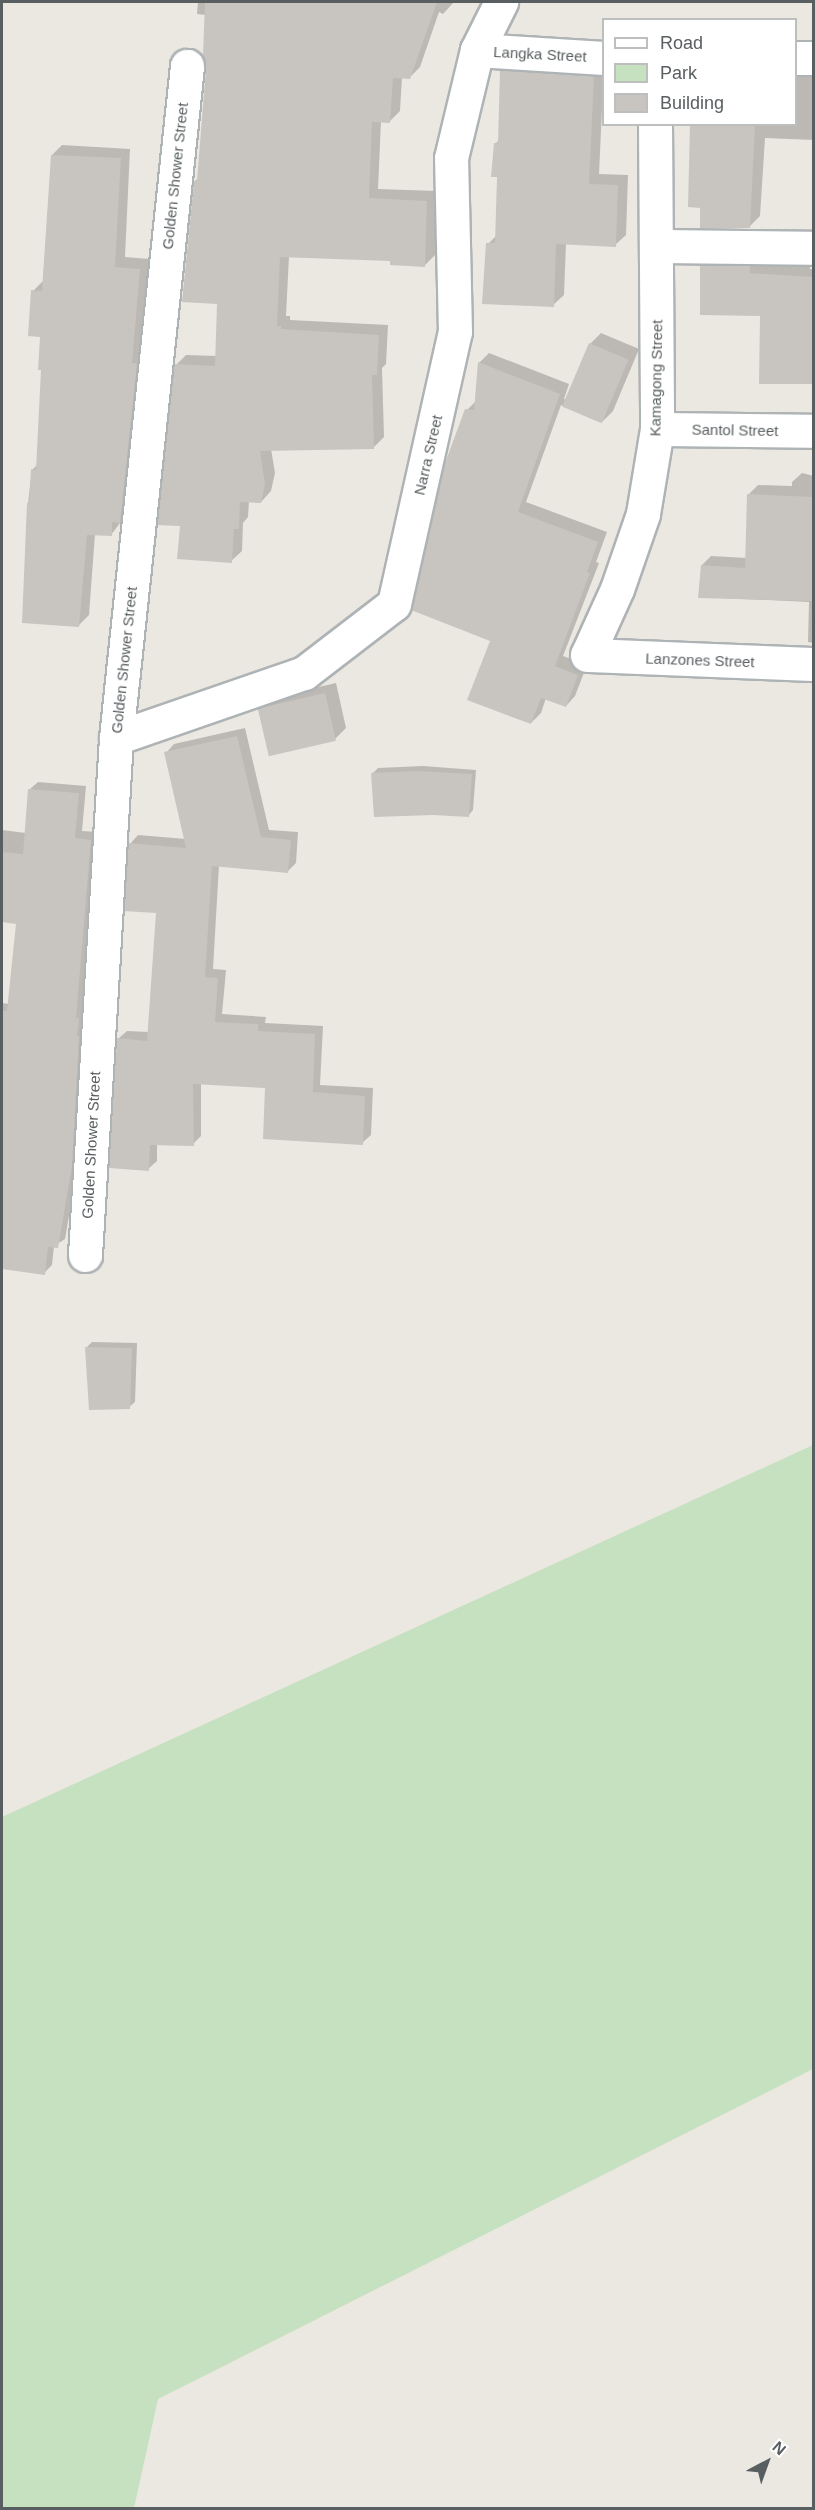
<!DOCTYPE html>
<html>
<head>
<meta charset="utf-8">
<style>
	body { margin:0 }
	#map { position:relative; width:815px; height:2510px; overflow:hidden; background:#ebe7e1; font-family:Arial,sans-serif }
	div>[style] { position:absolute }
	.green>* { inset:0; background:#c6e1bf }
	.shadow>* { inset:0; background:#0003 }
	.building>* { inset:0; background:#c8c4c0; transform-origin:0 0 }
	.roads { filter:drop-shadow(2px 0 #aeb3b5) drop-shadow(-2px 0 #aeb3b5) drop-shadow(0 2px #aeb3b5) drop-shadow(0 -2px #aeb3b5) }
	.minor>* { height:33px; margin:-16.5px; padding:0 16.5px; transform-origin:16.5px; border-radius:16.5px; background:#fff }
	span { translate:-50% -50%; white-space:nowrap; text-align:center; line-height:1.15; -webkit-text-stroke:5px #fff; paint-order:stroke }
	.street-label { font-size:15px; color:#595e60 }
	.frame { position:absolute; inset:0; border:3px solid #595e60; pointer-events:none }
	.legend { position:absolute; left:602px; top:18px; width:195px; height:108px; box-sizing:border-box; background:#fff; border:2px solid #bdbfbf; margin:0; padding:8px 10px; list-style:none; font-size:18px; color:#595e60 }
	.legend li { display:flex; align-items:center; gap:12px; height:30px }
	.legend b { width:30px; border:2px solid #bdbfbf }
	.north { position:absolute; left:737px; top:2432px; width:60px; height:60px; -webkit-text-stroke:4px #fff; paint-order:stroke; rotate:41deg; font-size:16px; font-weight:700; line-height:24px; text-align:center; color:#595e60 }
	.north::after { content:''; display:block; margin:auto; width:21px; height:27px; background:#595e60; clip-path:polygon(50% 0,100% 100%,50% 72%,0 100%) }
</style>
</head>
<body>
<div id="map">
	<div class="green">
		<div style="clip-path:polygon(813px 1445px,813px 2069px,158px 2399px,134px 2508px,2px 2508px,2px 1817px)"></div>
	</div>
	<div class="shadow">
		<div style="clip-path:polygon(198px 2px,454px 2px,443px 14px,439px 12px,420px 67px,409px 78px,402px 77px,400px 111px,390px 121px,381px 121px,378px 189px,437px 191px,435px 255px,425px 265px,391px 260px,289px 256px,286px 316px,290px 316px,290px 320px,388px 325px,386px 364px,382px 368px,384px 437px,374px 447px,271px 449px,275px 473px,271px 491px,261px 502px,249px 501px,248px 517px,243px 523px,242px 551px,231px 561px,181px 524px,176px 365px,186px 355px,217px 356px,219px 302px,195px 181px,199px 178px,207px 68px,206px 15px,197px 14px)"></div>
		<div style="clip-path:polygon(512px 61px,604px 66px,599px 174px,628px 175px,626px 235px,615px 245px,566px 243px,564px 295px,553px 305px,488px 244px,497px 235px,498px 176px,495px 144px,499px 140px,502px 71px)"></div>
		<div style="clip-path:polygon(796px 66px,814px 68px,814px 140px,765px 138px,760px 216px,749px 227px,701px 206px,692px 124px,796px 124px)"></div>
		<div style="clip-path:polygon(62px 145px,130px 149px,125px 257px,149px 259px,129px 511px,111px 535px,95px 534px,89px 615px,79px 625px,28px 503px,32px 470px,38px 464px,42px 368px,41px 336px,33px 291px,43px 281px,52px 155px)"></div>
		<div style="clip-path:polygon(710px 257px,758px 257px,758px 265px,810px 266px,810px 269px,814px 269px,814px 383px,761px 382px,761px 315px,701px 266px)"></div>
		<div style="clip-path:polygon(601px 333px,639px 349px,613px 411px,602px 422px,561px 405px,526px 502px,607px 532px,596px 562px,599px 563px,563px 656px,587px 665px,575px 696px,566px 706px,546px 698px,541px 713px,531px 723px,491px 640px,467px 410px,477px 400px,479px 363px,489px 353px,569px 384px,564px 399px,566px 400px,590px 344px)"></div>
		<div style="clip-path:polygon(802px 473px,814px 476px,814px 643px,808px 642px,809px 602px,700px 597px,702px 565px,711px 556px,747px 558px,749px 494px,758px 485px,792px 486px,792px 482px)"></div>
		<div style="clip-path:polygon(336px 683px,346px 728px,335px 739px,260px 709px,271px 698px)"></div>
		<div style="clip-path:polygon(245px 728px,269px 830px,298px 832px,296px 863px,288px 871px,219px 865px,213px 969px,226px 970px,222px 1014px,266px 1017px,265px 1023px,323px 1026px,320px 1085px,373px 1088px,371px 1135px,362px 1143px,267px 1087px,201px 1083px,201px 1136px,193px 1144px,157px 1144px,157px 1161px,148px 1169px,118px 1039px,127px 1031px,149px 1032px,158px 912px,130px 844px,138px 835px,186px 839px,166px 753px,174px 744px)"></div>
		<div style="clip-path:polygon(423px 766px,476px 770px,473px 810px,468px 816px,373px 773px,378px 768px)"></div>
		<div style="clip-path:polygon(38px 782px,86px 786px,82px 831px,98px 832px,83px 1011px,86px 1011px,79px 1157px,65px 1239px,54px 1246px,52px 1265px,44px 1273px,2px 1267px,4px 1155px,2px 1154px,2px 1003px,9px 1004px,18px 922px,2px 920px,2px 830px,26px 833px,30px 789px)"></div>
		<div style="clip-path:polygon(92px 1342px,137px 1343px,135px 1402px,129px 1407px,87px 1347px)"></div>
	</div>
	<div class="building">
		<div style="clip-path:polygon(205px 2px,437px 2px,410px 79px,393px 78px,390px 123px,372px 122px,369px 198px,427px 201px,425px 267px,390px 265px,390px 261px,280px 257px,277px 326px,281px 326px,281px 329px,379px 335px,377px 375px,372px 375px,374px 449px,260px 451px,265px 484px,261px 503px,240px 502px,239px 529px,234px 529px,232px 563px,177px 559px,180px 526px,157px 525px,174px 364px,215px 366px,217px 304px,182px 302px,194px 181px,197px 181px,206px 68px,203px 56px)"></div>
		<div style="clip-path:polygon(500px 70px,594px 76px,589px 184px,618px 185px,616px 247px,556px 244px,554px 307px,482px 304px,486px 243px,495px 243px,497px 177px,491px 177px,494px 143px,498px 143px)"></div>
		<div style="clip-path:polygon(690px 124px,755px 124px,750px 228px,700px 228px,700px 208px,688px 207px)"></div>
		<div style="clip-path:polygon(51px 155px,121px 158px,115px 267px,140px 269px,132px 363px,137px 363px,120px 523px,112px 522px,112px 536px,87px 535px,79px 627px,22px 623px,27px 503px,29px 503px,31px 469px,36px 470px,41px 370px,38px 370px,40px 337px,28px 336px,31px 290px,42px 291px)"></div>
		<div style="clip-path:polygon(700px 265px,750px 266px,750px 273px,813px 277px,813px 384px,759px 384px,760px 316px,700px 315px)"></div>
		<div style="left:589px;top:343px;width:43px;height:69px;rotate:23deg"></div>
		<div style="clip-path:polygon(478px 362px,560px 394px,518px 512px,598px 542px,587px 572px,590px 573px,555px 666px,578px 675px,566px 707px,541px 698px,531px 724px,467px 700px,490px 641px,411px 610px,444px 466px,465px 409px,474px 410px)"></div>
		<div style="clip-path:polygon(747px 494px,813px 497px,813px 601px,698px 598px,701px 565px,745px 568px)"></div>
		<div style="left:325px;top:693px;width:49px;height:69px;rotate:77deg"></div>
		<div style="clip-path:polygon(237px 736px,261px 837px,291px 840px,288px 873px,212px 866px,205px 977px,218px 978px,215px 1022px,258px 1024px,258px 1031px,315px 1034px,313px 1092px,365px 1096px,363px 1145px,263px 1139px,265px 1088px,193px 1084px,194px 1146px,150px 1145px,149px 1171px,109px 1168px,117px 1038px,147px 1041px,156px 913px,124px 911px,128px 843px,186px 848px,164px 752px)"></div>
		<div style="clip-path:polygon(416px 771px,472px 774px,469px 817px,433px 815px,374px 817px,371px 773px)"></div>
		<div style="clip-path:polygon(28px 789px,79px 793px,75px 838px,91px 840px,76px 1018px,79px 1018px,77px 1036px,79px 1036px,72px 1166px,58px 1248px,48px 1247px,45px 1275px,2px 1269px,2px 1011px,7px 1011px,16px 924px,2px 922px,2px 852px,23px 854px)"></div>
		<div style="clip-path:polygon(85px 1347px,132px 1348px,130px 1409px,89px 1410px)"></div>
	</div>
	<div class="roads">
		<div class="minor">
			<div style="left:477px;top:50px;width:127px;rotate:3.6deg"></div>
			<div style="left:796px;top:58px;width:18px"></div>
			<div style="left:655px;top:124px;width:305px;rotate:89.6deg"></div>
			<div style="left:657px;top:429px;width:86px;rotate:99.4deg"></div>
			<div style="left:643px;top:514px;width:79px;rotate:109.1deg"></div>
			<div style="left:617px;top:589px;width:72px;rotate:114.4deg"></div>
			<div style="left:587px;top:655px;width:227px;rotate:2.3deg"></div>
			<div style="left:657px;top:246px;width:157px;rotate:0.7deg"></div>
			<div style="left:657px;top:429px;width:157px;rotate:0.7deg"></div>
			<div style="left:116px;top:738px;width:199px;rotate:-19.1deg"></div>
			<div style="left:304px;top:673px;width:113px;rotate:-37.5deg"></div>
			<div style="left:394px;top:604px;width:279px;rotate:-77.4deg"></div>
			<div style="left:455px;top:332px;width:174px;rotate:-91.3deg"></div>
			<div style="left:451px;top:158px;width:111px;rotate:-76.5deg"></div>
			<div style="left:477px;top:50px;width:54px;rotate:-63.4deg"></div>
			<div style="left:85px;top:1255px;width:518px;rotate:-86.57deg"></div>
			<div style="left:116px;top:738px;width:676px;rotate:-83.97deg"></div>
		</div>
	</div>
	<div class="street-label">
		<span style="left:540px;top:54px;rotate:3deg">Langka Street</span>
		<span style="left:175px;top:176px;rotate:-84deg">Golden Shower Street</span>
		<span style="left:656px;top:378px;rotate:-89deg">Kamagong Street</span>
		<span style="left:735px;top:430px;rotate:1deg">Santol Street</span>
		<span style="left:428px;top:455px;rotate:-77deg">Narra Street</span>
		<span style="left:124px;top:660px;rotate:-84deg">Golden Shower Street</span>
		<span style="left:700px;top:660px;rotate:2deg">Lanzones Street</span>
		<span style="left:91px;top:1145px;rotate:-87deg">Golden Shower Street</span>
	</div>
	<div class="frame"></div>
	<ul class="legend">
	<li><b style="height:8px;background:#fff"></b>Road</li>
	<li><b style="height:16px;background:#c6e1bf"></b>Park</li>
	<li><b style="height:16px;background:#c8c4c0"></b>Building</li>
	</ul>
	<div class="north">N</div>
</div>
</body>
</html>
